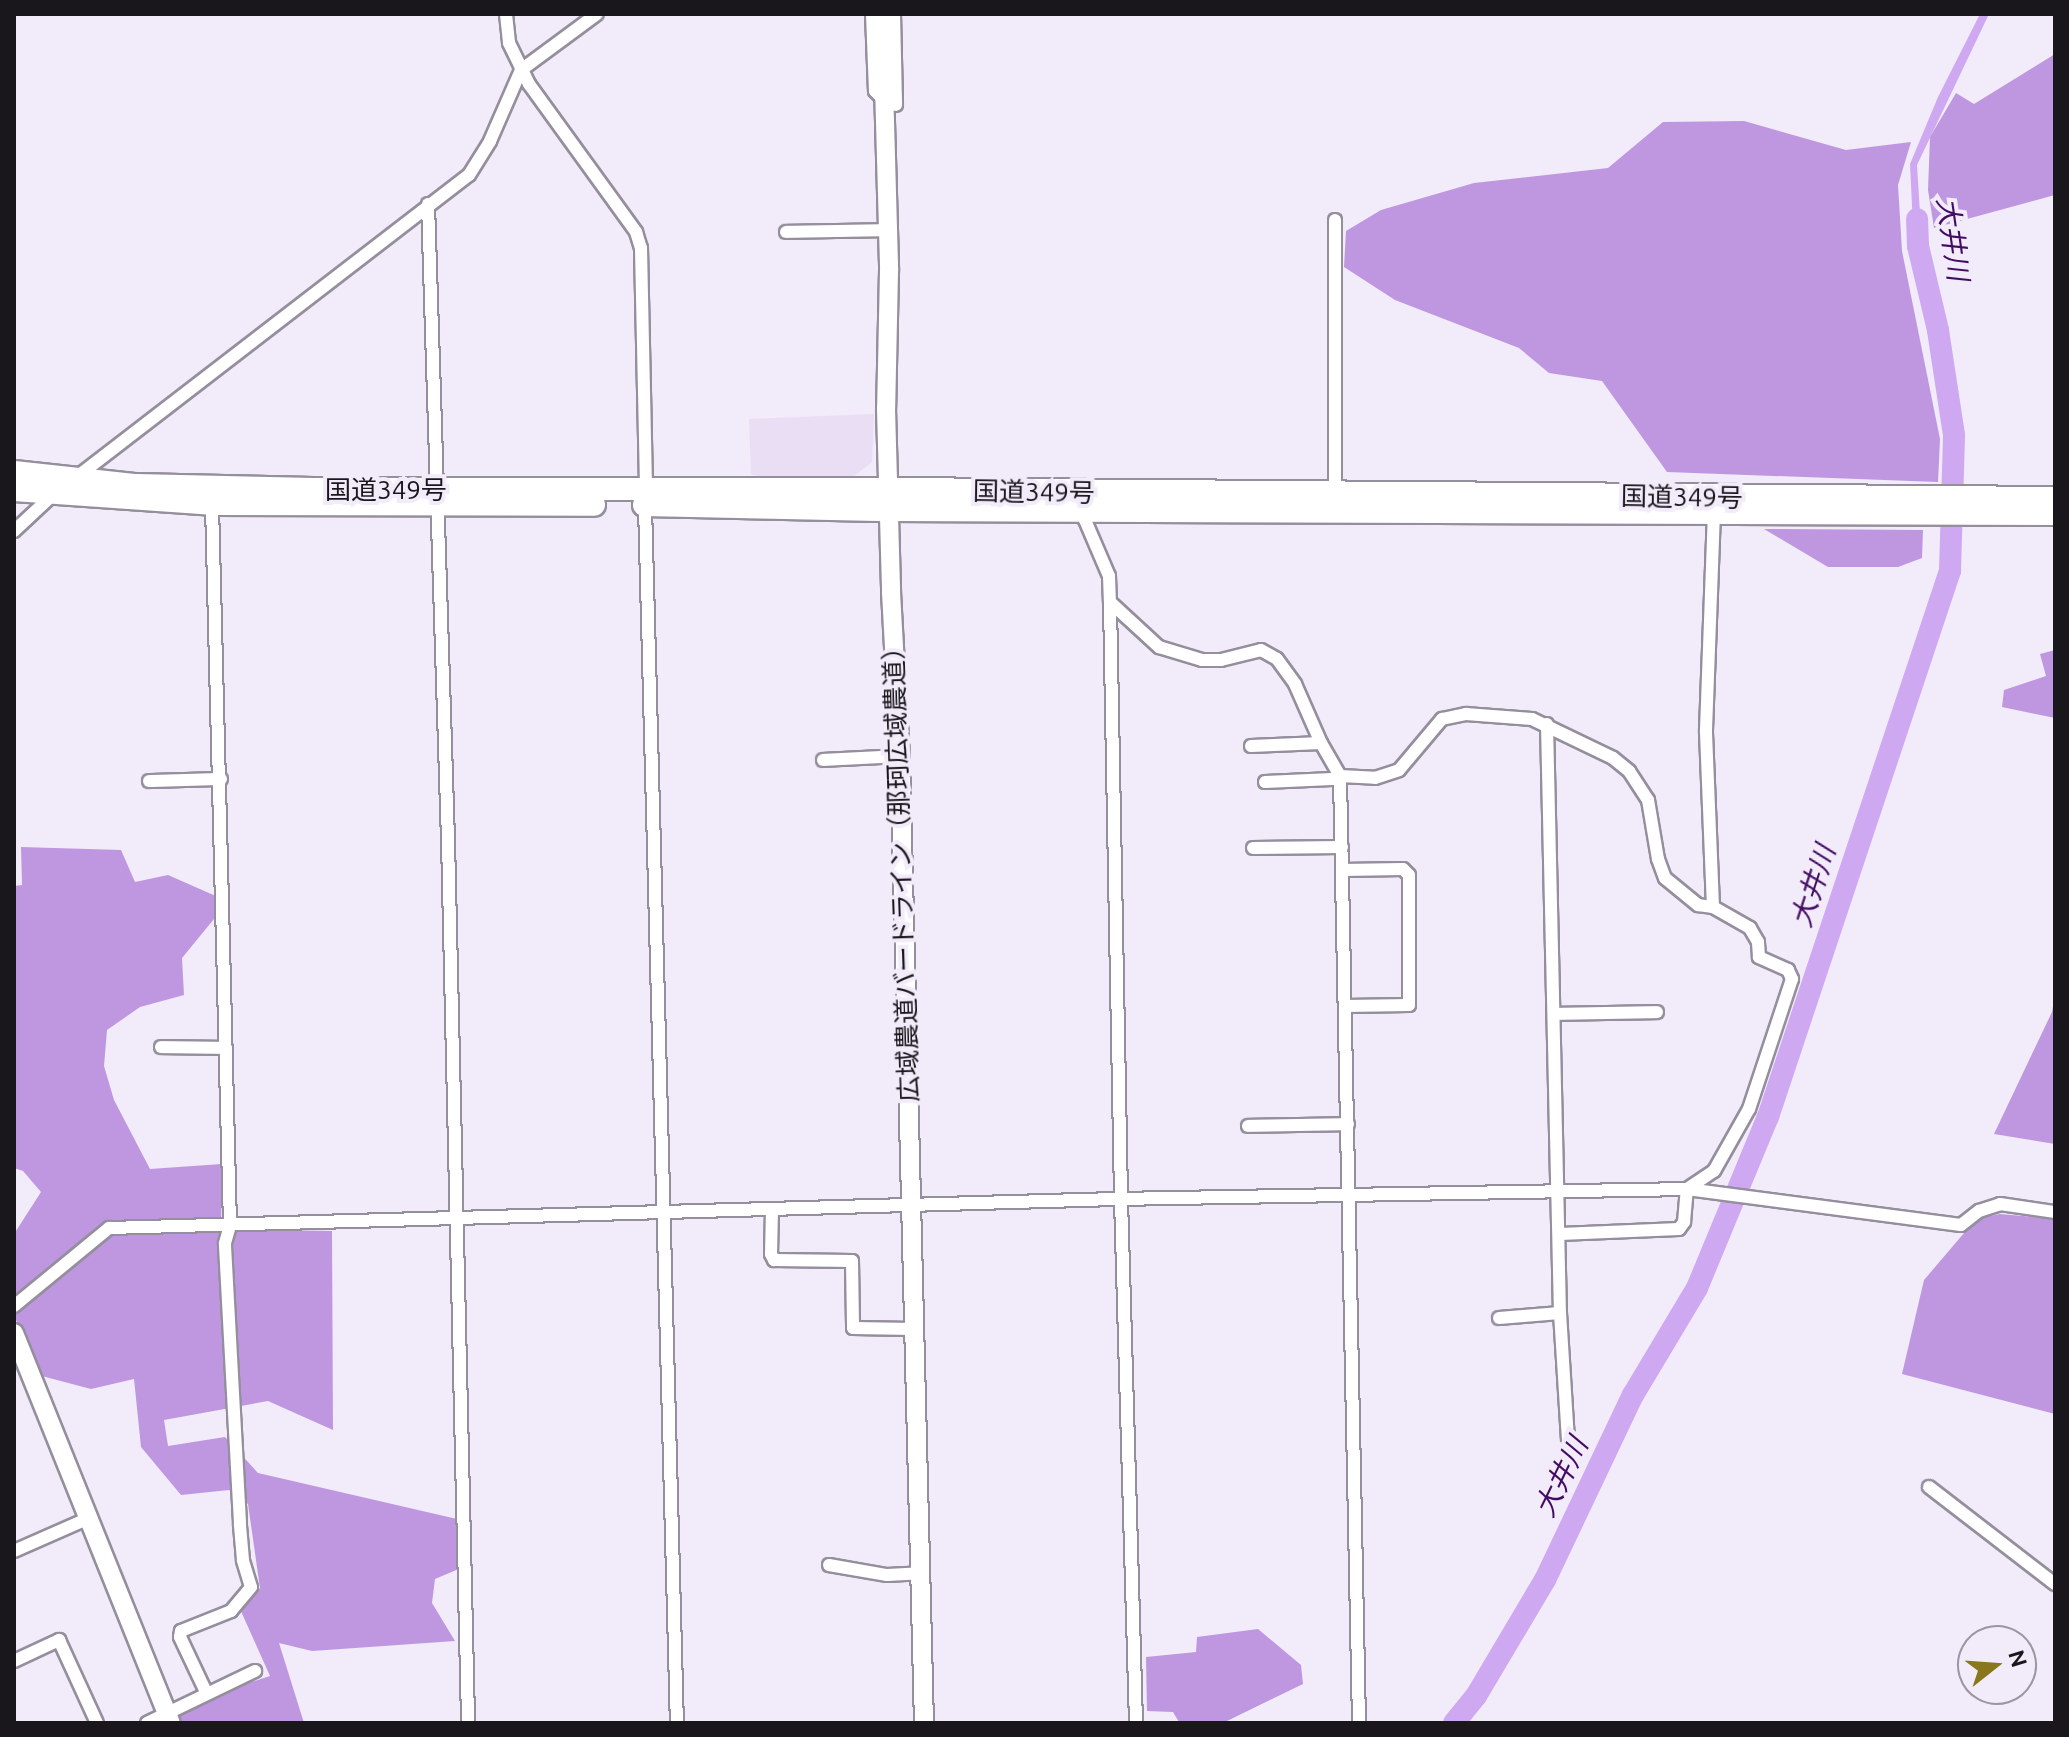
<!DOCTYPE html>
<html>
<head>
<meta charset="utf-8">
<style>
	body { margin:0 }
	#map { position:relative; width:2069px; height:1737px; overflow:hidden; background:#f2ebfa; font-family:Ubuntu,"Noto Sans JP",sans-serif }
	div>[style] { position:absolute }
	.built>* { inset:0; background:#e9def4 }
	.forest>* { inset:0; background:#be97e0 }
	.water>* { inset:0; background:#cfa8f2 }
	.river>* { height:22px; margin:-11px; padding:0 11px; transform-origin:11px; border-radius:11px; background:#cfa8f2 }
	.roads { filter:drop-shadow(2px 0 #958e9c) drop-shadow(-2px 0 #958e9c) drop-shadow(0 2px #958e9c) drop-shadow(0 -2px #958e9c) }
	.street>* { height:12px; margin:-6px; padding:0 6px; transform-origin:6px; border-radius:6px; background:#fff }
	.secondary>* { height:18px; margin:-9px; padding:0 9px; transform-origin:9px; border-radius:9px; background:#fff }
	.highway>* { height:22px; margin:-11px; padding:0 11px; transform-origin:11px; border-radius:11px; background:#fff }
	span { translate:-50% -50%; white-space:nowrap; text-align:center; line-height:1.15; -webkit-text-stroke:8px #f2ebfa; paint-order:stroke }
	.street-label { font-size:26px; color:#1a171c }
	.water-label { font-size:28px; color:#420c63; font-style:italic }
	.frame { position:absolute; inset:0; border:16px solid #1a171c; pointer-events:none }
	.north { position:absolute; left:1957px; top:1625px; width:80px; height:80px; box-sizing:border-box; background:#f2ebfa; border:2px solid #9c96a1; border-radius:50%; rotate:73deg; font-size:22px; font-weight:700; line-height:32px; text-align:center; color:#1a171c }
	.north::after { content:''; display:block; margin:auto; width:28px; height:36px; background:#88771b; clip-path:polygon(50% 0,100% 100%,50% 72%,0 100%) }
</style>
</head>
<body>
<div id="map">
	<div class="built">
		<div style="clip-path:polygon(874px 414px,872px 462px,849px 480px,774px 481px,751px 474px,749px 419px)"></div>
	</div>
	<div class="forest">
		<div style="clip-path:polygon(2055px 54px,2055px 195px,1934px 228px,1928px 190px,1930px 137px,1956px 93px,1974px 104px)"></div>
		<div style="clip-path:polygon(1744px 121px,1846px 150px,1911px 142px,1898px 185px,1902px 251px,1940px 439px,1938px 482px,1667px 472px,1602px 381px,1549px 373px,1519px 348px,1395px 300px,1344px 267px,1346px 231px,1381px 210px,1474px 183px,1608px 168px,1663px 122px)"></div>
		<div style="clip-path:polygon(1764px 529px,1923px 530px,1922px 558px,1898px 567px,1828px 567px)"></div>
		<div style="clip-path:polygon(2055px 650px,2055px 718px,2002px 707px,2004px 690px,2046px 676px,2040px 654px)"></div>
		<div style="clip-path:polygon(21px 847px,121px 850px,135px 882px,168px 875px,218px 897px,214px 919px,182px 958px,184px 995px,140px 1007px,107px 1030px,104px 1066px,114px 1100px,150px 1169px,222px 1164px,221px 1229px,332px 1231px,333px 1430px,268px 1401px,164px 1420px,168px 1446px,225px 1437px,258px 1473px,457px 1519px,461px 1568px,435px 1579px,432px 1603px,455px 1641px,312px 1651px,279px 1643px,304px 1723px,179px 1723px,176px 1716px,217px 1693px,270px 1676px,240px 1609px,260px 1588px,248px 1504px,229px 1490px,181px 1495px,141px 1447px,134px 1379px,91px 1389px,38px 1375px,14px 1315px,14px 1234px,41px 1192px,23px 1171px,14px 1168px,14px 886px,22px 885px)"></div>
		<div style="clip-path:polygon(2055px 995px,2055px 1144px,1994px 1134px,2052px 1012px)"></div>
		<div style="clip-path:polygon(2000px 1214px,2055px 1219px,2055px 1414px,1902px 1374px,1924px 1280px,1976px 1219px)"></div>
		<div style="clip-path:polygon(1258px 1629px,1301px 1665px,1303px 1684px,1227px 1721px,1179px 1722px,1173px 1712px,1147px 1711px,1146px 1657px,1196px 1652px,1197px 1637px)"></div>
	</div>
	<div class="water">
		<div style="clip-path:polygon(1980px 14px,1989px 14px,1917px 165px,1922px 246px,1914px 247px,1910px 164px,1938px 97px)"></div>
	</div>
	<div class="river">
		<div style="left:1454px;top:1723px;width:35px;rotate:-51deg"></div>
		<div style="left:1476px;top:1696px;width:135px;rotate:-59.3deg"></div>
		<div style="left:1545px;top:1580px;width:205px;rotate:-64.6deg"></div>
		<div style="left:1633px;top:1395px;width:125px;rotate:-59.1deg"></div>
		<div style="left:1697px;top:1288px;width:185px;rotate:-67.5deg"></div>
		<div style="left:1768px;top:1117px;width:576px;rotate:-71.57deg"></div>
		<div style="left:1950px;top:571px;width:136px;rotate:-88.3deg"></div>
		<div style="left:1954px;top:435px;width:106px;rotate:-98.7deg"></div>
		<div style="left:1938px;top:330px;width:86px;rotate:-103.4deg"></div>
		<div style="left:1918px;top:246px;width:27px;rotate:-92deg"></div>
	</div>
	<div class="roads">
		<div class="street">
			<div style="left:506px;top:14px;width:29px;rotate:84deg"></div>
			<div style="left:509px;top:43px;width:46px;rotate:64deg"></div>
			<div style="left:529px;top:84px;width:183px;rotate:54.1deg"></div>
			<div style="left:636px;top:232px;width:17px;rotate:73deg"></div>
			<div style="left:641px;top:248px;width:242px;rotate:88.8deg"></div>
			<div style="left:872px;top:14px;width:77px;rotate:87.8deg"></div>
			<div style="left:875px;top:91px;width:16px;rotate:45deg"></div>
			<div style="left:894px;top:14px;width:91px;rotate:88.7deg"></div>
			<div style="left:428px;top:204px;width:635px;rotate:88.2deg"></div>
			<div style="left:448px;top:839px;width:884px;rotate:88.7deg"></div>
			<div style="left:786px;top:232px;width:102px;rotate:-1.1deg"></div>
			<div style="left:74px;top:479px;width:498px;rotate:-37.6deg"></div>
			<div style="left:469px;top:175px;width:40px;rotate:-58deg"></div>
			<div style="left:490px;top:141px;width:77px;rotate:-66.4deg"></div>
			<div style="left:521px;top:70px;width:94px;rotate:-36.4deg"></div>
			<div style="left:1335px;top:494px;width:274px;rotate:-90deg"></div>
			<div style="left:645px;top:505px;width:1218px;rotate:88.5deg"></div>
			<div style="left:1084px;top:508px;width:12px;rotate:85deg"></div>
			<div style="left:1085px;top:520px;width:61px;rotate:66.8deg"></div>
			<div style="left:1109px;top:576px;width:26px;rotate:88deg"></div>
			<div style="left:1110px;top:602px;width:597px;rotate:88.94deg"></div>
			<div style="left:1121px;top:1199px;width:524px;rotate:88.36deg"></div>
			<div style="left:14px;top:531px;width:57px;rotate:-42.9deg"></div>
			<div style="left:1110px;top:602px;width:67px;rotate:42.6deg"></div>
			<div style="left:1159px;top:647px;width:45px;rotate:16.8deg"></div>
			<div style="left:1202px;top:660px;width:19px"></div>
			<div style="left:1221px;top:660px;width:41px;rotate:-14deg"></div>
			<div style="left:1261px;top:650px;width:18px;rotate:29deg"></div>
			<div style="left:1277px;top:659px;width:31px;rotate:54deg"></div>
			<div style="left:1295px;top:684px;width:64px;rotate:66.2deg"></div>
			<div style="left:1321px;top:743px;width:38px;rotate:60deg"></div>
			<div style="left:1340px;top:776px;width:947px;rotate:88.85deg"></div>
			<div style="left:1547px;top:724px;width:589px;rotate:88.74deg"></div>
			<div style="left:1560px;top:1313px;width:142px;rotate:86.4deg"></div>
			<div style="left:1251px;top:746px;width:70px;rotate:-2.5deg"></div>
			<div style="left:823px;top:760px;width:77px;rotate:-3deg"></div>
			<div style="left:149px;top:781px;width:72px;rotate:-1.6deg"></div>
			<div style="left:1265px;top:782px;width:67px;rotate:-2.6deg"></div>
			<div style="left:1332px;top:779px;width:9px;rotate:-21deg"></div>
			<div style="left:1340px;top:776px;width:35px;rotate:3deg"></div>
			<div style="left:1375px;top:778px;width:25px;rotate:-18deg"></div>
			<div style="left:1399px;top:770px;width:67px;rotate:-49.9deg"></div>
			<div style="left:1442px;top:719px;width:25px;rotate:-12deg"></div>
			<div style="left:1466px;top:714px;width:66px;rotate:4.3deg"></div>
			<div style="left:1532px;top:719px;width:90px;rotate:25.7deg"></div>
			<div style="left:1613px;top:758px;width:21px;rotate:39deg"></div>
			<div style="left:1629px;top:771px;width:35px;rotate:57deg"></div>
			<div style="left:1648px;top:800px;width:60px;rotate:80.4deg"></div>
			<div style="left:1658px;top:859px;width:20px;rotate:70deg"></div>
			<div style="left:1665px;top:878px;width:43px;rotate:39.3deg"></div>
			<div style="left:1698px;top:905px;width:15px;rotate:8deg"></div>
			<div style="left:1713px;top:907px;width:177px;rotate:-92.3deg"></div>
			<div style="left:1706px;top:730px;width:215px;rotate:-87.9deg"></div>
			<div style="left:1253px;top:848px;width:89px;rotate:-0.6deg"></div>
			<div style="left:1342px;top:870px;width:61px;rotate:-0.9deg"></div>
			<div style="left:1403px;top:869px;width:8px;rotate:45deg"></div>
			<div style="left:1409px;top:875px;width:130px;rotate:90deg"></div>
			<div style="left:1409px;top:1005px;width:64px;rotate:179.1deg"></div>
			<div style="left:1556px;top:1014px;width:101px;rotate:-1.1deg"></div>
			<div style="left:161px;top:1047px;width:65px;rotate:0.9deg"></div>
			<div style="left:1248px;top:1126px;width:100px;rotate:-1.1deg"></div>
			<div style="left:772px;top:1210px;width:44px;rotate:91.3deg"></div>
			<div style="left:771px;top:1254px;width:7px;rotate:63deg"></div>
			<div style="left:774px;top:1260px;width:78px;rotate:0.7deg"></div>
			<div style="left:852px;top:1261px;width:67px;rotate:89.1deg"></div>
			<div style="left:853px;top:1328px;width:61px;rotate:0.9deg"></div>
			<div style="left:1560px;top:1234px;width:119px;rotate:-2.4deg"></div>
			<div style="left:1679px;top:1229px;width:9px;rotate:-54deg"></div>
			<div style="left:1684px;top:1222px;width:33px;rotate:-85deg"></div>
			<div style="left:1687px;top:1189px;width:32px;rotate:-34deg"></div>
			<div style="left:1714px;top:1171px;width:71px;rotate:-60.6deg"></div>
			<div style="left:1749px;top:1109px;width:137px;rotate:-71.7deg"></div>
			<div style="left:1792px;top:979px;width:10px;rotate:-114deg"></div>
			<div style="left:1788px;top:970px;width:32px;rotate:-156deg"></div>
			<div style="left:1759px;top:957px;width:15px;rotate:-94deg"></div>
			<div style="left:1758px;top:942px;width:16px;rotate:-120deg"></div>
			<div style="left:1750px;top:928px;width:43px;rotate:-150.4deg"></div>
			<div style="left:14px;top:1306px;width:123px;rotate:-39.4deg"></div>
			<div style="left:109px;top:1228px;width:1007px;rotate:-1.65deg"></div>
			<div style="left:1116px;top:1199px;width:571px;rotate:-1deg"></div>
			<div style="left:1687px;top:1189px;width:276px;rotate:7.5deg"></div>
			<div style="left:1961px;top:1225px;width:23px;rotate:-38deg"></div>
			<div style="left:1979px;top:1211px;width:22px;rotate:-18deg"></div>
			<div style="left:2000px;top:1204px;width:56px;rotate:8.3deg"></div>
			<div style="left:1499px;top:1318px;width:61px;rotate:-4.7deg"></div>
			<div style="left:1929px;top:1487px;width:159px;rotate:37.6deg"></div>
			<div style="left:14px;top:1551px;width:82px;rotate:-23.7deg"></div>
			<div style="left:829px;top:1565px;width:59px;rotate:9.8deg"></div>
			<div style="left:887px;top:1575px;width:33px;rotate:-3deg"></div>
			<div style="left:14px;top:1661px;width:50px;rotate:-25deg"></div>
			<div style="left:59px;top:1640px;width:91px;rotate:65.4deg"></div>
			<div style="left:206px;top:1692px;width:61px;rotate:-115.3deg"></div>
			<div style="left:180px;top:1637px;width:6px;rotate:-81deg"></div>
			<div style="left:181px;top:1631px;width:54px;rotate:-21.8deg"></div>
			<div style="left:231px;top:1611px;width:31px;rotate:-50deg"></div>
			<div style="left:251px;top:1587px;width:28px;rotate:-107deg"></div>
			<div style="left:243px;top:1560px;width:37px;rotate:-95deg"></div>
			<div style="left:240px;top:1523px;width:280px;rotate:-93.1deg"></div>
			<div style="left:225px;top:1243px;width:19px;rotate:-74deg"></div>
			<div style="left:230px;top:1225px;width:721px;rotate:-91.43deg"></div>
			<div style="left:147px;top:1723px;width:120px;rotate:-25.7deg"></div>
		</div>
		<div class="secondary">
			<div style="left:882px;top:14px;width:257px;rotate:88.4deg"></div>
			<div style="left:889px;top:271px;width:138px;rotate:91.2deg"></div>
			<div style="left:886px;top:409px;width:183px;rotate:88.4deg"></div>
			<div style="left:891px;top:592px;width:164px;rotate:86.9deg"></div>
			<div style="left:900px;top:756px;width:967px;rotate:88.58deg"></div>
			<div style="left:14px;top:1333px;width:420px;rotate:68.1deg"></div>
		</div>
		<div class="highway">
			<div style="left:14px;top:472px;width:123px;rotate:6.1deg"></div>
			<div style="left:136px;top:485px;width:177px;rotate:1.3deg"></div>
			<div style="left:313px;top:489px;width:575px"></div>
			<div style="left:888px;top:489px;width:1167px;rotate:0.44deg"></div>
			<div style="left:14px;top:490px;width:198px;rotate:4deg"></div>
			<div style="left:212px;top:504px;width:382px;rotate:0.1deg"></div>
			<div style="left:644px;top:505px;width:245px;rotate:1.2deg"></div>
			<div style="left:889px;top:510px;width:1166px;rotate:0.2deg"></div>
		</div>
	</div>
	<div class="street-label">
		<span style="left:386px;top:490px">国道349号</span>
		<span style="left:1034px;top:492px;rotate:1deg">国道349号</span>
		<span style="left:1682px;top:497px;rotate:1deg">国道349号</span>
		<span style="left:901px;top:868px;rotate:-92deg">広域農道バードライン（那珂広域農道）</span>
	</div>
	<div class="water-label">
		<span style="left:1953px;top:239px;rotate:82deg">大井川</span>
		<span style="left:1813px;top:886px;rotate:-72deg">大井川</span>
		<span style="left:1561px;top:1477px;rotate:-64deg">大井川</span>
	</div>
	<div class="frame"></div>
	<div class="north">N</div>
</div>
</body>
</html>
